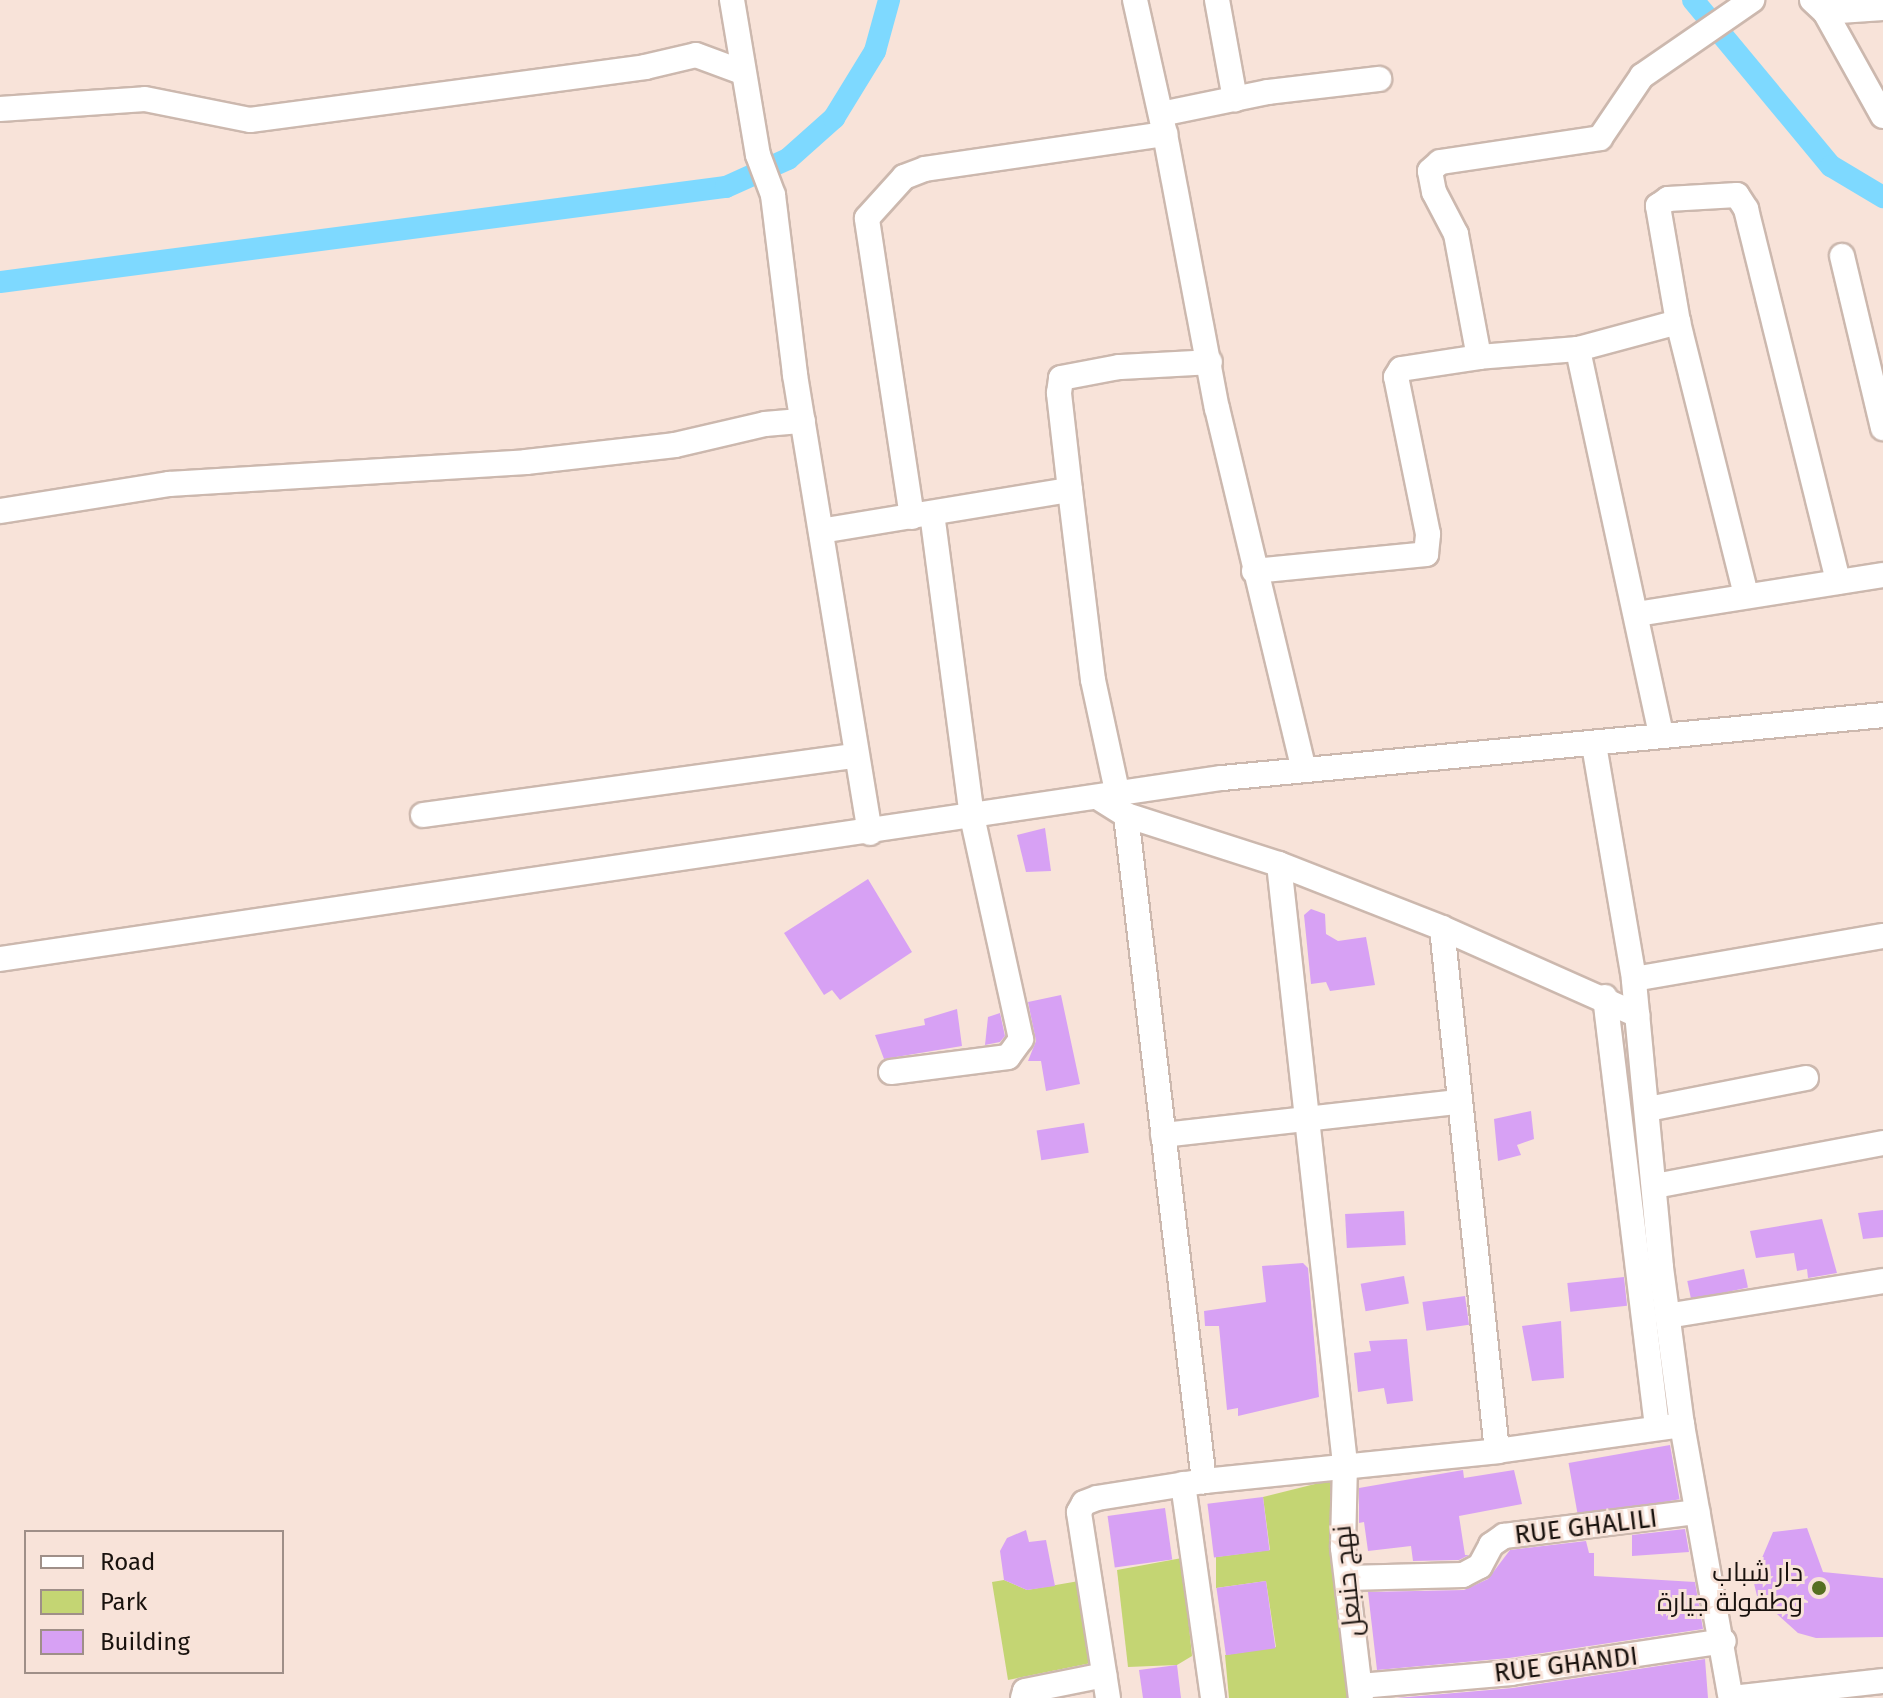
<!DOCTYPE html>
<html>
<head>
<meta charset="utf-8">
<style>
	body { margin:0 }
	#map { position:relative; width:1883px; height:1698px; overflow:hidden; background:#f8e3d9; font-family:"Fira Sans",Cairo,sans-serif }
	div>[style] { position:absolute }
	.green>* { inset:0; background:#c4d573 }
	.canal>* { height:22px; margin:-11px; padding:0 11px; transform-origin:11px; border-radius:11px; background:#7ed9ff }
	.building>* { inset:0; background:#d7a1f4; transform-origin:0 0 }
	.roads { filter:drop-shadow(2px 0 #ccb8ae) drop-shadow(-2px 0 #ccb8ae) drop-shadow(0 2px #ccb8ae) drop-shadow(0 -2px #ccb8ae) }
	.minor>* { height:24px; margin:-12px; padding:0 12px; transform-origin:12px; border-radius:12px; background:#fff }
	.dots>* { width:22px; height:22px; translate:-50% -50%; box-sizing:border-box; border:4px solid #f8e3d9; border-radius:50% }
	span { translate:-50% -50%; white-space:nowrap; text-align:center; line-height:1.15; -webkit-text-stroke:6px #f8e3d9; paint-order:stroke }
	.street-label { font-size:26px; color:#19120e }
	.poi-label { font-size:26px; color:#19120e }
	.right { translate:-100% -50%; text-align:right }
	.legend { position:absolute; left:24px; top:1530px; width:260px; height:144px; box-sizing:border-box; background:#f8e3d9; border:2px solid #9f8f88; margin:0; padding:10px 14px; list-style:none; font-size:24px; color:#19120e }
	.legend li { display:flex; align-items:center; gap:16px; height:40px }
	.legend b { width:40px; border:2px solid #9f8f88 }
</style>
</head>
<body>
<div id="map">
	<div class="green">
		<div style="clip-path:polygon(1331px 1480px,1356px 1698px,1229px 1698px,1225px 1655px,1276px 1647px,1266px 1581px,1216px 1588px,1216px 1557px,1270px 1550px,1263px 1497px)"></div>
		<div style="clip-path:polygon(1182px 1558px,1192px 1656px,1177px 1665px,1128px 1667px,1117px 1570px)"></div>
		<div style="clip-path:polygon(1004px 1580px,1027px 1590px,1079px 1581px,1091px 1663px,1008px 1680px,992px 1582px)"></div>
	</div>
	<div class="canal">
		<div style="left:1693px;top:0;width:216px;rotate:50.3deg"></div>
		<div style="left:1831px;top:166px;width:61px;rotate:30.8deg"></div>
		<div style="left:0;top:282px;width:732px;rotate:-7.46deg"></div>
		<div style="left:726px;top:187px;width:68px;rotate:-24.3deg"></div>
		<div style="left:788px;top:159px;width:62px;rotate:-41.7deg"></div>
		<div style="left:834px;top:118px;width:79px;rotate:-58.5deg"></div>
		<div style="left:875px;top:51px;width:53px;rotate:-74.6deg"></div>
	</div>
	<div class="building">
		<div style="clip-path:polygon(1045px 828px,1051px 871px,1026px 872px,1017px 835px)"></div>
		<div style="clip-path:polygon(868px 879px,912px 952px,840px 1000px,832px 990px,824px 995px,784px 933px)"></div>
		<div style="clip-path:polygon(1311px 909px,1325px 914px,1326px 934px,1338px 941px,1366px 937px,1375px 985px,1330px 991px,1326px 982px,1311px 984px,1304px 915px)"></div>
		<div style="clip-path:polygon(1061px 995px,1080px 1084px,1046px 1091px,1041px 1061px,1028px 1061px,1036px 1041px,1028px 1002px)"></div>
		<div style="clip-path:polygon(957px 1009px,962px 1046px,884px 1059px,875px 1035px,925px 1025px,924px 1019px)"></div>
		<div style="clip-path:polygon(1000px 1013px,1005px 1036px,1000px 1042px,985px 1045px,988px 1017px)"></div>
		<div style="clip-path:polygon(1531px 1111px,1534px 1139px,1517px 1145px,1521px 1155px,1498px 1161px,1494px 1119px)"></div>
		<div style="left:1084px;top:1123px;width:30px;height:48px;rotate:81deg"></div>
		<div style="clip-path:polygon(1883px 1210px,1883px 1237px,1863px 1239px,1858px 1213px)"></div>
		<div style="left:1404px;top:1211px;width:34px;height:59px;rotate:87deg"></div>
		<div style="clip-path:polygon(1822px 1219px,1837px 1273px,1808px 1278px,1807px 1269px,1797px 1271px,1794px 1253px,1756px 1258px,1750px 1231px)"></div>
		<div style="clip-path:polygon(1303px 1263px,1308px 1268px,1319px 1397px,1238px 1416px,1238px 1408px,1227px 1410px,1219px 1326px,1205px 1326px,1204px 1311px,1266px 1302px,1262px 1266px)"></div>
		<div style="left:1744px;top:1269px;width:19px;height:58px;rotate:78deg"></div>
		<div style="left:1404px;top:1276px;width:28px;height:44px;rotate:80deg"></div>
		<div style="left:1624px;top:1277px;width:29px;height:57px;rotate:84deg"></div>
		<div style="left:1465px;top:1296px;width:29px;height:43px;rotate:82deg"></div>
		<div style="clip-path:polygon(1561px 1321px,1564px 1378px,1532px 1381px,1522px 1326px)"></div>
		<div style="clip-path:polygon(1407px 1339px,1413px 1401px,1387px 1404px,1384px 1388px,1358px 1392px,1354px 1353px,1371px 1351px,1369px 1341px)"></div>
		<div style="left:1670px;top:1445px;width:55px;height:103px;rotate:80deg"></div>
		<div style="clip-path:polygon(1463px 1470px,1464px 1478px,1514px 1470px,1522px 1504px,1459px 1516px,1465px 1555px,1469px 1555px,1459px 1560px,1413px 1561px,1411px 1546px,1368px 1551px,1364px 1522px,1359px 1523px,1359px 1488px)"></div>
		<div style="left:1263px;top:1497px;width:54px;height:56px;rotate:83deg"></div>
		<div style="left:1165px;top:1508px;width:52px;height:58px;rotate:82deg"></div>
		<div style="clip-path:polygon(1807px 1528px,1823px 1572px,1883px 1578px,1883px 1637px,1816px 1638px,1798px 1633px,1757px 1596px,1753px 1579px,1773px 1532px)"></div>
		<div style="clip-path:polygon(1685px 1529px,1689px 1552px,1632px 1556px,1632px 1535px)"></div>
		<div style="clip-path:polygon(1026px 1530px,1029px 1542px,1046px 1540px,1055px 1586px,1027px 1590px,1004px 1580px,1000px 1551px,1007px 1538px)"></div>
		<div style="clip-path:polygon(1586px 1541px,1589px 1553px,1594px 1553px,1594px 1576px,1695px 1582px,1703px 1629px,1509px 1658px,1377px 1670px,1368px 1592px,1464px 1590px,1488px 1579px,1510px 1550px)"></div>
		<div style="left:1266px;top:1581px;width:68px;height:50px;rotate:82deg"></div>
		<div style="clip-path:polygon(1705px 1659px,1708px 1698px,1396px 1698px,1513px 1688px)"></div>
		<div style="clip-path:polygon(1177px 1665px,1181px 1698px,1143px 1698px,1139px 1670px)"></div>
	</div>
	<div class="roads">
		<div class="minor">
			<div style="left:732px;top:0;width:157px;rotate:80.5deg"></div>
			<div style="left:758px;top:155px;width:43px;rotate:69.4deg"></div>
			<div style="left:773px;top:195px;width:181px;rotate:83deg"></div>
			<div style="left:795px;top:375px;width:464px;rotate:80.7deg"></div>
			<div style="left:1135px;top:0;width:133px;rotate:77.4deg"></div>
			<div style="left:1217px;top:0;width:101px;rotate:79.7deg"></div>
			<div style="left:1812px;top:0;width:18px;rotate:43deg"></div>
			<div style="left:1825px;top:12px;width:58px;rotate:-3.9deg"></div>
			<div style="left:1825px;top:12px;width:119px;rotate:60.9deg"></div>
			<div style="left:0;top:109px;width:145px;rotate:-3.9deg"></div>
			<div style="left:145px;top:99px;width:107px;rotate:11.3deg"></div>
			<div style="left:250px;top:120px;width:399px;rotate:-7.6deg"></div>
			<div style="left:645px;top:67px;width:52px;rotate:-13.2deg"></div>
			<div style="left:696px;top:55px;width:49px;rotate:20.3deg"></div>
			<div style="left:1161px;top:114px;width:109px;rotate:-11.6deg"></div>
			<div style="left:1268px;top:92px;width:112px;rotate:-6.7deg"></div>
			<div style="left:1842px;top:256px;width:177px;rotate:76.6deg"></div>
			<div style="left:1678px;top:322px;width:281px;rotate:76deg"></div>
			<div style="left:1578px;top:349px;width:104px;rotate:-15.1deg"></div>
			<div style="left:1678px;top:322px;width:118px;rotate:-99.8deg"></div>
			<div style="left:1658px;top:206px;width:12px;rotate:-35deg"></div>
			<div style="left:1668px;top:199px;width:69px;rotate:-3.3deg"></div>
			<div style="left:1737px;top:195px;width:17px;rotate:57deg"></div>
			<div style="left:1746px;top:209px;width:384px;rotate:76.1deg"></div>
			<div style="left:1070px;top:490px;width:98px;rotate:-96.5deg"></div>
			<div style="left:1059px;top:393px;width:15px;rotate:-82deg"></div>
			<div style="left:1061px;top:378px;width:59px;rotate:-10.7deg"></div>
			<div style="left:1119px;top:367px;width:91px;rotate:-3.1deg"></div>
			<div style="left:0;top:511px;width:171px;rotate:-9.1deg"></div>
			<div style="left:169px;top:484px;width:358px;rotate:-3.5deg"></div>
			<div style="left:526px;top:462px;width:150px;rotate:-6.5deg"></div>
			<div style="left:675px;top:445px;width:92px;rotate:-13.1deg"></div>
			<div style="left:765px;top:424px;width:38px;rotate:-5deg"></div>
			<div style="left:912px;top:517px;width:302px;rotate:-98.6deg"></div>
			<div style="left:867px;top:218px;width:55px;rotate:-47.9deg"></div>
			<div style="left:904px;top:177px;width:22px;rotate:-21deg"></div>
			<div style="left:925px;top:169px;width:243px;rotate:-8.3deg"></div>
			<div style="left:1165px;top:134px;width:279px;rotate:79.3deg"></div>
			<div style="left:1217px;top:408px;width:372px;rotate:76.5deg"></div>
			<div style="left:821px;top:531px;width:252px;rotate:-9.4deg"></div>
			<div style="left:1070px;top:490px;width:191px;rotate:83.1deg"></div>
			<div style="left:1093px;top:680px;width:119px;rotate:77.8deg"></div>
			<div style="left:1254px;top:571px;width:173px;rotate:-5.6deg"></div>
			<div style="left:1426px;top:554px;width:20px;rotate:-84deg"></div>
			<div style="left:1428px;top:534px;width:160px;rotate:-101.5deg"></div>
			<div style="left:1396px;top:377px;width:9px;rotate:-58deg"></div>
			<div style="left:1401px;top:369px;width:79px;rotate:-8.7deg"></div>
			<div style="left:1637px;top:614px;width:249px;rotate:-9deg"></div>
			<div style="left:1661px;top:734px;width:394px;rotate:-102.2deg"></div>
			<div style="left:1578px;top:349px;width:99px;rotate:175.4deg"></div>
			<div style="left:1479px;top:357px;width:125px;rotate:-100.6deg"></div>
			<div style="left:1456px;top:234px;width:47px;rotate:-117.6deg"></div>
			<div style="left:1434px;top:192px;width:21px;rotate:-101deg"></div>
			<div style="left:1430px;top:171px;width:13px;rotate:-42deg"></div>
			<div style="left:1440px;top:162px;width:162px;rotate:-8.5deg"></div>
			<div style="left:1600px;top:138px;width:75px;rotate:-55.9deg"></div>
			<div style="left:1642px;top:76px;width:134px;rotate:-34.6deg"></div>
			<div style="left:1099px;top:798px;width:32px;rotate:32deg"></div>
			<div style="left:1126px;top:815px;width:671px;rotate:83.32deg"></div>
			<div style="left:1204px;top:1481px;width:295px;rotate:-5.8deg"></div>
			<div style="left:1497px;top:1451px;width:187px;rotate:-8deg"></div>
			<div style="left:1682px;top:1425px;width:159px;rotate:-97.6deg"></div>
			<div style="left:1661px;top:1267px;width:289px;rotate:-95.4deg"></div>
			<div style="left:1634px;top:979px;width:238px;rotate:-99.7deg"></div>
			<div style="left:423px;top:815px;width:436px;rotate:-7.8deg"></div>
			<div style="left:1126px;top:815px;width:161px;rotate:17.8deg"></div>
			<div style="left:1279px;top:864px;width:175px;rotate:21.4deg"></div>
			<div style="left:1442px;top:928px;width:214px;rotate:24deg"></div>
			<div style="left:1279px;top:864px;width:604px;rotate:83.72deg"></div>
			<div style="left:1345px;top:1464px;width:84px;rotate:91.4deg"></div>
			<div style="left:1343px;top:1548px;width:151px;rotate:83.2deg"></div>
			<div style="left:1442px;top:928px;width:526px;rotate:84deg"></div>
			<div style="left:0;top:959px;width:1235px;rotate:-8.43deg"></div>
			<div style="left:1222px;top:778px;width:664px;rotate:-5.44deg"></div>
			<div style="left:1634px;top:979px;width:253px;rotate:-9.8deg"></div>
			<div style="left:1605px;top:997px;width:432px;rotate:83.1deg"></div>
			<div style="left:891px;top:1072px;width:118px;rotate:-7.3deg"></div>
			<div style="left:1008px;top:1057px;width:22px;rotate:-54deg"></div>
			<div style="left:1021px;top:1039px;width:227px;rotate:-102.4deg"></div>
			<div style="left:972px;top:817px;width:306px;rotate:-97.5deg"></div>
			<div style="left:1648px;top:1109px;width:161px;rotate:-11.1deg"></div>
			<div style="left:1163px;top:1135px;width:296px;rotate:-6.4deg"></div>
			<div style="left:1655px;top:1186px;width:232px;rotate:-10.7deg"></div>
			<div style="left:1667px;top:1316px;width:219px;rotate:-9.2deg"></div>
			<div style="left:1682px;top:1425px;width:274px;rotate:79.9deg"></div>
			<div style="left:1183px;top:1484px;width:216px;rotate:82deg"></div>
			<div style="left:1347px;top:1578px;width:116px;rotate:-1.5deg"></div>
			<div style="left:1463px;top:1575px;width:19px;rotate:-28deg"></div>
			<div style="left:1480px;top:1566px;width:24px;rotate:-62deg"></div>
			<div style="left:1491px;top:1545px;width:16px;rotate:-35deg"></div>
			<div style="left:1504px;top:1536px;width:195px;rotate:-7.1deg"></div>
			<div style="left:1360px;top:1686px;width:152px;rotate:-4.9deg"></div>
			<div style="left:1511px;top:1673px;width:215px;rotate:-8.5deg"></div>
			<div style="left:1023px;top:1698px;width:7px;rotate:-74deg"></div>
			<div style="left:1025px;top:1691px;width:81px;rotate:-11.4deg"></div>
			<div style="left:1108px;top:1698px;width:188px;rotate:-98.9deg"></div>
			<div style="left:1079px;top:1512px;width:10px;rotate:-61deg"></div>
			<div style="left:1084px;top:1503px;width:14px;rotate:-21deg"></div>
			<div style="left:1097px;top:1498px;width:108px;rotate:-9deg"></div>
			<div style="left:1731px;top:1698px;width:153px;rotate:-6.4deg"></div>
		</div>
	</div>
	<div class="dots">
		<div style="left:1819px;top:1588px;background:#566f21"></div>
	</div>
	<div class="street-label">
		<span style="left:1586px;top:1527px;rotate:-7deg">RUE GHALILI</span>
		<span style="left:1348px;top:1581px;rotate:-96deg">نهج حنبعل</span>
		<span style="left:1566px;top:1665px;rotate:-7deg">RUE GHANDI</span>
	</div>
	<div class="poi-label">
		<span class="right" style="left:1803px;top:1588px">دار شباب<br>وطفولة جيارة</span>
	</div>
	<ul class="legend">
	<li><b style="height:10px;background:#fff"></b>Road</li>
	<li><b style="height:22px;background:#c4d573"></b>Park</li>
	<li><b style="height:22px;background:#d7a1f4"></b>Building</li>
	</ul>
</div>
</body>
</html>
